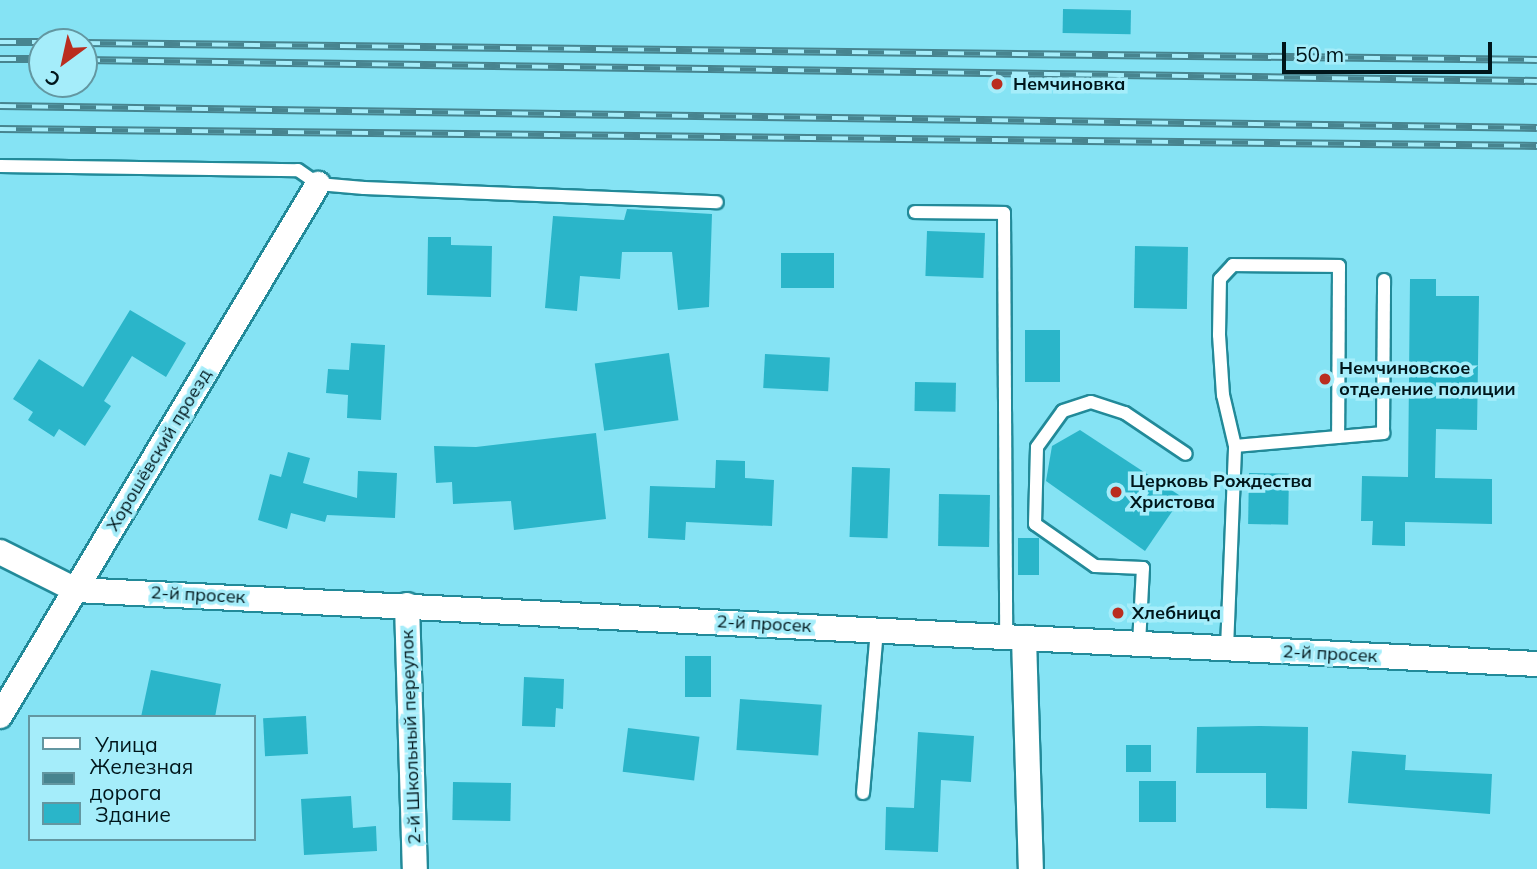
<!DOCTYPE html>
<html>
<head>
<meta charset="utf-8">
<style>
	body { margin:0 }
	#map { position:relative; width:1537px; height:869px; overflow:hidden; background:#85e3f4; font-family:Mulish,sans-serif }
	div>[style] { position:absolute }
	.building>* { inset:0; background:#2ab5c9; transform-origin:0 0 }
	.roads { filter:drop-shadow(2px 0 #228a99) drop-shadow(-2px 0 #228a99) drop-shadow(0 2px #228a99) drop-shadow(0 -2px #228a99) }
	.service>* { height:12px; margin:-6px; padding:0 6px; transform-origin:6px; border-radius:6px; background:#fff }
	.minor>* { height:24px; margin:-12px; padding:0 12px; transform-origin:12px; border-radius:12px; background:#fff }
	.rail>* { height:8px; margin-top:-4px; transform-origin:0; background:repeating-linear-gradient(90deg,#a5edfa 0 16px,#47848f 0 32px); box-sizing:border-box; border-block:2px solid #47848f }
	.dots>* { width:19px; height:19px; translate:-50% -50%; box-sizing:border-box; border:4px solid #a5edfa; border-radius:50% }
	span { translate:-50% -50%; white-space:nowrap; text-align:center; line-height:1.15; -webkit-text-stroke:7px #a5edfa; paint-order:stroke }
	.poi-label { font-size:18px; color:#00161b; font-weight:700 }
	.left { translate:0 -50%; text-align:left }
	.street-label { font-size:18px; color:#00161b }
	.legend { position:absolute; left:28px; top:715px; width:228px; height:126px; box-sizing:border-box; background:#a5edfa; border:2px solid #6397a1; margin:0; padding:9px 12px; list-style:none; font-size:21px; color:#00161b }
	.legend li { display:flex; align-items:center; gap:14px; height:35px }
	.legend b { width:35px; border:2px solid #6397a1 }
	.north { position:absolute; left:28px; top:28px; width:70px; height:70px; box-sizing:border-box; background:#a5edfa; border:2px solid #6397a1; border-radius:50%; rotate:213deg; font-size:19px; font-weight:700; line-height:28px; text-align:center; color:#00161b }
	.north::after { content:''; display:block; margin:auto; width:24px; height:32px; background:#ba2d1f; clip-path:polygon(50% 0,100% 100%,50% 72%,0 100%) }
	.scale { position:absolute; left:1282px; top:42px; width:210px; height:32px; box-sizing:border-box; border:4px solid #00161b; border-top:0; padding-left:9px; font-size:21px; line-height:24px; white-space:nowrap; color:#00161b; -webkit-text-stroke:5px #a5edfa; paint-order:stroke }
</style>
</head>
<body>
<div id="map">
	<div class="building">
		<div style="left:1063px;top:9px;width:68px;height:24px;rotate:1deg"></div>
		<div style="clip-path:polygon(627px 209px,712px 214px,709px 307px,678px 310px,672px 252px,622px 252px,620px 279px,580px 276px,577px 311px,545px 308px,553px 216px,624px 220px)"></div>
		<div style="left:927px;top:231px;width:58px;height:45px;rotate:2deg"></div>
		<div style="clip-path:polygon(428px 237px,451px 237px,451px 245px,492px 246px,491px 297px,427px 295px)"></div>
		<div style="left:1135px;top:246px;width:53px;height:62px;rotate:1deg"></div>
		<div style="left:781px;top:253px;width:53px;height:35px"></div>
		<div style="clip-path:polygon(1410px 279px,1436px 279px,1436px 296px,1479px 296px,1477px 430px,1436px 429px,1435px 478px,1492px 479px,1492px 524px,1405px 522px,1405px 546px,1372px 545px,1373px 521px,1361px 521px,1362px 476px,1408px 477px)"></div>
		<div style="clip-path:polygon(130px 310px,186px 343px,166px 377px,132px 356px,104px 401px,111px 406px,85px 446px,59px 429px,54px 437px,28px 420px,33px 412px,13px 399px,39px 359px,83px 387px)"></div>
		<div style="left:1025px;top:330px;width:35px;height:52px"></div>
		<div style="clip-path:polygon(351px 343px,385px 345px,381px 420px,347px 418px,348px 395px,326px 393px,328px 369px,349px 370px)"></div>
		<div style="left:669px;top:353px;width:68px;height:75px;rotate:82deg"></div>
		<div style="left:765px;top:354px;width:65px;height:34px;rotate:3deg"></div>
		<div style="left:915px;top:382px;width:41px;height:29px;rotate:1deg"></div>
		<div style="clip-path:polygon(1080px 430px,1182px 497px,1145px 551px,1046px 481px,1052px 446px)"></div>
		<div style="clip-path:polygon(596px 433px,606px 519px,514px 530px,511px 501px,453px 504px,452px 482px,436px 483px,434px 446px,476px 447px)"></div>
		<div style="clip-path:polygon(288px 452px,310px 458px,303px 483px,357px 498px,358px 471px,397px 473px,395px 518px,327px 515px,325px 522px,291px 513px,287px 529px,258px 520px,270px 474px,281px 477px)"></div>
		<div style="clip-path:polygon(716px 460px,745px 461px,745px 478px,774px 480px,772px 526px,686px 522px,685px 540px,648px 538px,650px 486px,715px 488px)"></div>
		<div style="left:852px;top:467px;width:38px;height:70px;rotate:2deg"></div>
		<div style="left:1249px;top:473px;width:40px;height:51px;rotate:1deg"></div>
		<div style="left:939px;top:494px;width:51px;height:52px;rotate:1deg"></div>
		<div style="left:1018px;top:538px;width:21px;height:37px"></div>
		<div style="left:685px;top:656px;width:26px;height:41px"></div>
		<div style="clip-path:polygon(151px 670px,221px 684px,215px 717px,141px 717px)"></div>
		<div style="clip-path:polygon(524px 677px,564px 679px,563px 709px,556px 708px,555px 727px,522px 726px)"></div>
		<div style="left:740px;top:699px;width:82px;height:51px;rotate:4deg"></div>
		<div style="left:306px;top:716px;width:38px;height:43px;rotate:87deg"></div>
		<div style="clip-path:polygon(1260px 726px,1308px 727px,1307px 809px,1266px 808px,1266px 773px,1196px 773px,1197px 727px)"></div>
		<div style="left:628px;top:728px;width:72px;height:44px;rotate:7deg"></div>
		<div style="clip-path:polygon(918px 732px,974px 736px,971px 782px,941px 780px,938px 852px,885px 850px,886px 807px,914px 808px)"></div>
		<div style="left:1126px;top:745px;width:25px;height:27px"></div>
		<div style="clip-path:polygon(1352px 751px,1406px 755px,1405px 770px,1492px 774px,1490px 814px,1348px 803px)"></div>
		<div style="left:1139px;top:781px;width:37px;height:41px"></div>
		<div style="left:453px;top:782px;width:58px;height:38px;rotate:1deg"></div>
		<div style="clip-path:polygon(351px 796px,353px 828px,376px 826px,377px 851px,304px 855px,301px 799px)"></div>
	</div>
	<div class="roads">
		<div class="service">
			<div style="left:0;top:166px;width:298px;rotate:0.8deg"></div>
			<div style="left:298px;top:170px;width:24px;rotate:35deg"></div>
			<div style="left:318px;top:184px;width:46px;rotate:5deg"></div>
			<div style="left:364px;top:188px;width:353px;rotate:2.3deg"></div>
			<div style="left:915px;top:212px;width:89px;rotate:0.6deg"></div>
			<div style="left:1004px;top:213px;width:424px;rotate:89.7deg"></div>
			<div style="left:1235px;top:446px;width:52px;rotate:-103.2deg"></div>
			<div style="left:1223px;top:395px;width:60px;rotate:-93.8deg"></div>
			<div style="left:1219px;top:335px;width:56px;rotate:-89deg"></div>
			<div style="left:1220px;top:279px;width:19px;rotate:-47deg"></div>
			<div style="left:1233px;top:265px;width:106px;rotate:0.5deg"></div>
			<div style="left:1339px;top:266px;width:171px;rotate:90.3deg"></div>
			<div style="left:1139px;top:644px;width:76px;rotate:-87deg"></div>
			<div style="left:1143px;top:568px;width:48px;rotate:-177.6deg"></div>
			<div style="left:1095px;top:566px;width:73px;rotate:-145deg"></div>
			<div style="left:1035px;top:524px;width:77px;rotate:-88.5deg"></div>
			<div style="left:1037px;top:447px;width:44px;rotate:-54.2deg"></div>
			<div style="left:1063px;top:411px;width:29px;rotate:-18deg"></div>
			<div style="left:1091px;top:402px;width:36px;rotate:18deg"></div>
			<div style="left:1125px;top:413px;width:73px;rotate:33.9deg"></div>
			<div style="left:1227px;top:648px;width:202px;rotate:-87.7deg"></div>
			<div style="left:1235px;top:446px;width:149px;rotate:-5deg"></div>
			<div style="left:1383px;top:433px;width:153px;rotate:-89.6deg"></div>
			<div style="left:863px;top:793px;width:164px;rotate:-85.1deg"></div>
		</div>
		<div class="minor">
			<div style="left:0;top:552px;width:85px;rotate:26.6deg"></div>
			<div style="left:76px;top:590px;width:1463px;rotate:2.9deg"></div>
			<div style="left:407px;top:605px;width:264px;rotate:88.3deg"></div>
			<div style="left:1024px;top:638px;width:231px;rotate:88.3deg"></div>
			<div style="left:0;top:716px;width:620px;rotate:-59.13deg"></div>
		</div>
	</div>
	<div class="rail">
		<div style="left:0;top:42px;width:42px"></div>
		<div style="left:84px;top:43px;width:1453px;rotate:0.67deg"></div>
		<div style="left:0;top:59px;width:42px"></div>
		<div style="left:84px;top:60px;width:1453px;rotate:0.83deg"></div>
		<div style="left:0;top:106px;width:1537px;rotate:0.82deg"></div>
		<div style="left:0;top:129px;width:1537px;rotate:0.63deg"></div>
	</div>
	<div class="dots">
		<div style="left:997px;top:84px;background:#ba2d1f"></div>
		<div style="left:1325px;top:379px;background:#ba2d1f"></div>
		<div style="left:1116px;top:492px;background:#ba2d1f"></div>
		<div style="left:1118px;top:613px;background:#ba2d1f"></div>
	</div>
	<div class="poi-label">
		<span class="left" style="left:1013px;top:84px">Немчиновка</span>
		<span class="left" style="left:1339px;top:379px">Немчиновское<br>отделение полиции</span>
		<span class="left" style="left:1130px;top:492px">Церковь Рождества<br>Христова</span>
		<span class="left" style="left:1132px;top:613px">Хлебница</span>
	</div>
	<div class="street-label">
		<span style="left:159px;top:450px;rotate:-59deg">Хорошёвский проезд</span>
		<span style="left:198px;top:595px;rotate:3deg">2-й просек</span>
		<span style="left:764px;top:624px;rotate:3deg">2-й просек</span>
		<span style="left:1330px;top:654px;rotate:3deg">2-й просек</span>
		<span style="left:411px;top:737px;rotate:-92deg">2-й Школьный переулок</span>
	</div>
	<ul class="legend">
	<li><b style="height:9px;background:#fff"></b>Улица</li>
	<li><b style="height:9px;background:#47848f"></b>Железная дорога</li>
	<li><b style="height:19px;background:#2ab5c9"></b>Здание</li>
	</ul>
	<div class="north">С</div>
	<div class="scale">50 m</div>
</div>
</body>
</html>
